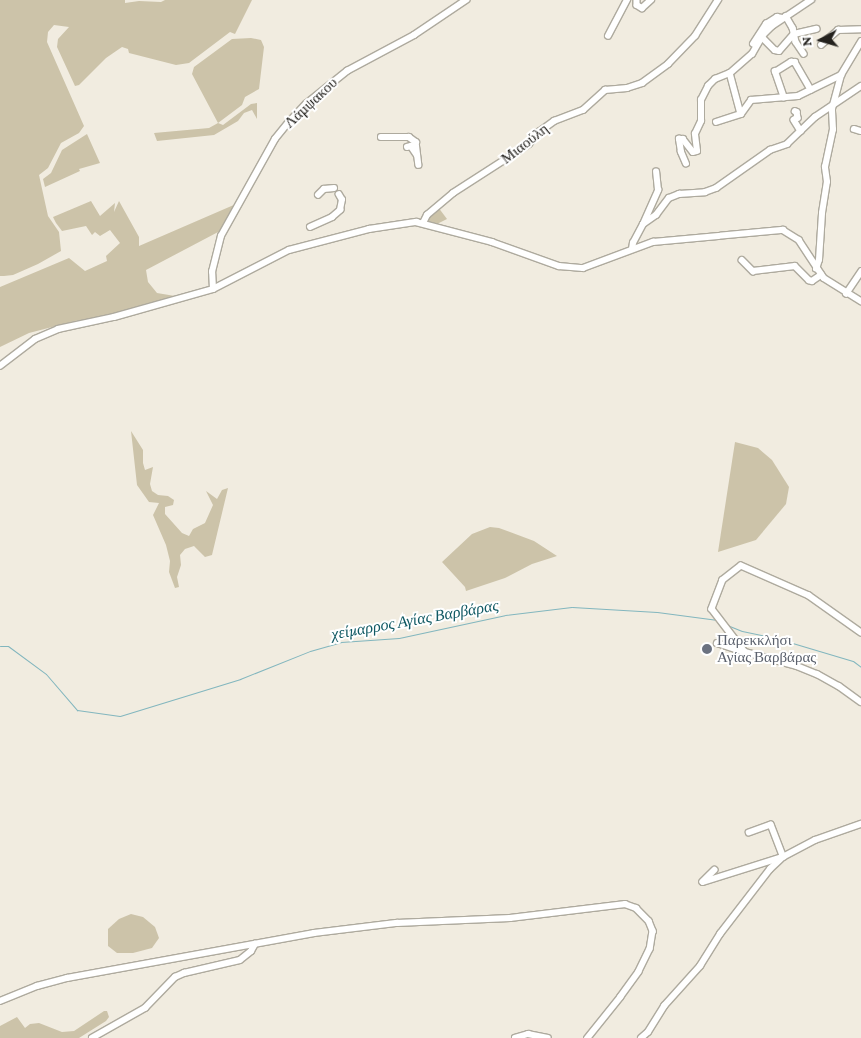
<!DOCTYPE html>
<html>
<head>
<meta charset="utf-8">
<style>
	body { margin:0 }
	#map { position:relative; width:861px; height:1038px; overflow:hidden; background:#f1ece0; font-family:"Crimson Pro",serif }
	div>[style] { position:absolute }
	.green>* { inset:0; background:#ccc3a9 }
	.stream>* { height:1px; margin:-0.5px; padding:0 0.5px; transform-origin:0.5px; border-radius:0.5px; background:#82b6be }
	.roads { filter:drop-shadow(1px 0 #aeaa9e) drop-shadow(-1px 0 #aeaa9e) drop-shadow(0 1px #aeaa9e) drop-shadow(0 -1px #aeaa9e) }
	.minor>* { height:5.5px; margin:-2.75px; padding:0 2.75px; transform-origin:2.75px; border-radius:2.75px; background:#fff }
	.dots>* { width:14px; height:14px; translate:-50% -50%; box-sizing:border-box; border:2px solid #fff; border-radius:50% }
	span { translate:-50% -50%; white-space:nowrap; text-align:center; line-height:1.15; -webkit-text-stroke:4px #fff; paint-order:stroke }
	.street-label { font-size:15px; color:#24221e }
	.worship-label { font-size:15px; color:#5b616d }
	.left { translate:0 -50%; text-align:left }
	.water-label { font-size:16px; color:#105963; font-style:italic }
	.north { position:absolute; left:796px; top:15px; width:50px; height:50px; -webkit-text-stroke:4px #fff; paint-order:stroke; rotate:264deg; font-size:14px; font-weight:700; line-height:20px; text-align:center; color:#24221e }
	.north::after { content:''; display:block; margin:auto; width:18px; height:22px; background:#24221e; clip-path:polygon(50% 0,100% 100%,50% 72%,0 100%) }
</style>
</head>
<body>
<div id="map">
	<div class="green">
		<div style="clip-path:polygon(0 0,125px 0,125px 3px,139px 1px,161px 2px,165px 0,252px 0,235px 34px,230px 32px,189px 63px,176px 65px,129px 53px,128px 49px,122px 47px,106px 58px,79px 85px,75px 86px,57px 47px,58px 39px,69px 27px,54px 25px,48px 32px,47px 42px,84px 126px,79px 133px,61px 143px,48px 168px,39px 175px,48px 216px,59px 232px,61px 251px,38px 264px,13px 275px,4px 276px,0 276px)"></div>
		<div style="clip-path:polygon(251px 38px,261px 40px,264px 47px,259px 89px,245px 97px,242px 105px,218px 123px,223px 125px,251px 104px,257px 103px,257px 119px,252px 110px,244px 113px,238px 121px,214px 135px,157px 141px,154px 133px,209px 128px,218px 123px,192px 74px,194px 67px,232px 39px)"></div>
		<div style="clip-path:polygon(87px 134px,100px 163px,79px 169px,80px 171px,45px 187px,43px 179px,51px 173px,62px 150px)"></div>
		<div style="clip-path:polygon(91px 201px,100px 216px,115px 203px,114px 212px,119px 201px,139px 237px,139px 246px,236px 204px,220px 231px,146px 270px,148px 282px,157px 293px,175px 296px,115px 313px,90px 320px,79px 320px,29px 333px,0 347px,0 287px,69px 258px,85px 271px,107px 261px,106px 256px,120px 243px,110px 230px,100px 236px,95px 232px,92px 235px,86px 226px,62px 231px,56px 223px,53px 217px)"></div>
		<div style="clip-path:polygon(438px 207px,447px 219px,435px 225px,427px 223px,428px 217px)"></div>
		<div style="clip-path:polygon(131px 431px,143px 450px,143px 463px,145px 470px,153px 467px,150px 484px,152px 491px,158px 495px,168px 496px,174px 500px,173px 505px,165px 507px,165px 514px,182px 533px,189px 536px,193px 529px,205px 523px,213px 505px,206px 491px,217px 499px,222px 490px,228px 488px,212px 555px,205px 557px,194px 546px,185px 549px,180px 555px,181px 565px,177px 577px,179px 587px,175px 588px,169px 572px,170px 561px,166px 545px,153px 515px,159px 503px,149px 502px,137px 485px)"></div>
		<div style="clip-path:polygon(735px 442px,758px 448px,772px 460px,789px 487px,786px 504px,756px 540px,718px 552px)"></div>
		<div style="clip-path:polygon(490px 527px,499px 528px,534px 541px,557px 556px,532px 564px,505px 578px,466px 591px,465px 587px,442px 562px,472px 534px)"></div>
		<div style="clip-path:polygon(131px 914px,143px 917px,155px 927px,159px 938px,152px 948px,133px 953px,117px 953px,108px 946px,108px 929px,119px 919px)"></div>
		<div style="clip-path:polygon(104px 1011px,107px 1011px,109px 1017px,106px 1021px,79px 1038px,0 1038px,0 1026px,17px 1017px,25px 1028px,30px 1024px,39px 1023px,62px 1032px,74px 1031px)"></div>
	</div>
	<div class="stream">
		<div style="left:727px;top:625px;width:16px;rotate:22deg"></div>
		<div style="left:742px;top:631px;width:38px;rotate:12deg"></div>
		<div style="left:779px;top:639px;width:77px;rotate:16.6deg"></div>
		<div style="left:853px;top:661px;width:10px;rotate:37deg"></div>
		<div style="left:0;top:646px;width:8px"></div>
		<div style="left:8px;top:646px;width:47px;rotate:36.4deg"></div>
		<div style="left:46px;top:674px;width:48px;rotate:49.3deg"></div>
		<div style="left:77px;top:710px;width:43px;rotate:7.9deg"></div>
		<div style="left:120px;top:716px;width:126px;rotate:-17.1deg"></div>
		<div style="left:240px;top:679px;width:75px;rotate:-21.8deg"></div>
		<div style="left:310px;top:651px;width:32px;rotate:-16deg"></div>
		<div style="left:341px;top:642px;width:58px;rotate:-3.9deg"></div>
		<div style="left:399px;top:638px;width:108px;rotate:-12.2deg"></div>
		<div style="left:505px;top:615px;width:67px;rotate:-6.8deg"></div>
		<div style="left:572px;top:607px;width:85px;rotate:3.4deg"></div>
		<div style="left:657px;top:612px;width:61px;rotate:7.6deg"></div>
	</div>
	<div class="roads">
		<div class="minor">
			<div style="left:637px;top:0;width:5px;rotate:90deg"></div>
			<div style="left:637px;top:5px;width:6px;rotate:31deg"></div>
			<div style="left:642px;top:8px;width:12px;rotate:-42deg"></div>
			<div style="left:786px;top:16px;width:14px;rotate:60deg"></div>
			<div style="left:793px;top:28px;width:14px;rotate:78deg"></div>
			<div style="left:796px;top:42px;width:14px;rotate:56deg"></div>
			<div style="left:608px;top:36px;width:41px;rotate:-62.2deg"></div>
			<div style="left:762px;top:37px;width:18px;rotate:45deg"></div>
			<div style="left:775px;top:50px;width:4px;rotate:14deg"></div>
			<div style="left:779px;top:51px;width:23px;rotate:-49deg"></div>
			<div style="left:794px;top:34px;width:23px;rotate:-13deg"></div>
			<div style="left:753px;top:44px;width:24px;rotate:-57deg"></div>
			<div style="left:766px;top:24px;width:13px;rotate:-32deg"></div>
			<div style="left:777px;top:17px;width:5px;rotate:11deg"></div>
			<div style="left:821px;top:45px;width:23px;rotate:-41deg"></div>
			<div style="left:838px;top:30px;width:23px;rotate:-2deg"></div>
			<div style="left:730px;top:73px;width:42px;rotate:75deg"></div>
			<div style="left:784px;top:98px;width:28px;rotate:-109deg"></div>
			<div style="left:775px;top:72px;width:19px;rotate:-32deg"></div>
			<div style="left:791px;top:62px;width:4px"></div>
			<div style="left:795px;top:62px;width:32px;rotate:60deg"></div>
			<div style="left:795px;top:111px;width:2px;rotate:27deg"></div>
			<div style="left:797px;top:112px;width:6px;rotate:81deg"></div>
			<div style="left:798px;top:118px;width:4px;rotate:153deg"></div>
			<div style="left:794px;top:120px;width:13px;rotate:58deg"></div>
			<div style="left:716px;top:122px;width:26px;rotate:-18deg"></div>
			<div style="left:741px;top:114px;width:17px;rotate:-54deg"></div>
			<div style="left:751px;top:100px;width:47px;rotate:-4.9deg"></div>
			<div style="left:798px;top:96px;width:48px;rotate:-26deg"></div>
			<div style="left:854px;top:129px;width:7px;rotate:16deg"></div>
			<div style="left:381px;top:137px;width:28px"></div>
			<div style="left:409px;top:137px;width:9px;rotate:36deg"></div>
			<div style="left:416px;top:142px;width:23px;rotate:83deg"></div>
			<div style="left:407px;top:147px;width:4px;rotate:-14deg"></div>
			<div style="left:411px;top:146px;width:11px;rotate:56deg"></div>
			<div style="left:686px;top:164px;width:13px;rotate:-113deg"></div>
			<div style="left:681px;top:152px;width:13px;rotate:-99deg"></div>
			<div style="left:679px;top:139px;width:4px"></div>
			<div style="left:683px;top:139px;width:16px;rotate:52deg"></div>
			<div style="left:693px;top:152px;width:4px;rotate:-14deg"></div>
			<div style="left:697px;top:151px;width:17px;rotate:-97deg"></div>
			<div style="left:695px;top:134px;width:14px;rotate:-65deg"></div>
			<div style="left:701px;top:121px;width:21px;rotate:-90deg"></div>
			<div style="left:701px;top:100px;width:16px;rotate:-63deg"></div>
			<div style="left:708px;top:86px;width:10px;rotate:-45deg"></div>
			<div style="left:715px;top:79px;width:16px;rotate:-22deg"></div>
			<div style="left:730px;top:73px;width:29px;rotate:-41deg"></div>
			<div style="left:752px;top:54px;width:22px;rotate:-60deg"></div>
			<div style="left:763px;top:35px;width:13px;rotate:-45deg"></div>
			<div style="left:772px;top:26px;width:47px;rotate:-33.7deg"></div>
			<div style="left:318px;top:195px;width:8px;rotate:-45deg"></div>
			<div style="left:324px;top:189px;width:10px;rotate:-6deg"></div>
			<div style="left:644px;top:222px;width:35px;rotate:-66deg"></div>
			<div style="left:658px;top:190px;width:18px;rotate:-96deg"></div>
			<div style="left:423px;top:223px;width:9px;rotate:-63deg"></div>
			<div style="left:427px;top:215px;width:34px;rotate:-40deg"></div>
			<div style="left:453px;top:193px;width:90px;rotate:-32.8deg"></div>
			<div style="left:529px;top:144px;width:16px;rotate:-50deg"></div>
			<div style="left:539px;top:132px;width:19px;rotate:-36deg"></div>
			<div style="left:554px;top:121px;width:31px;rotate:-21deg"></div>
			<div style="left:583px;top:110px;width:30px;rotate:-42deg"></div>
			<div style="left:605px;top:90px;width:22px;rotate:-5deg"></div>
			<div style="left:627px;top:88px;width:16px;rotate:-18deg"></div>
			<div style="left:642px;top:83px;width:32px;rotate:-36deg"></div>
			<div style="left:668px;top:64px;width:39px;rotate:-46deg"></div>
			<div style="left:695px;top:36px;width:43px;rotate:-57.4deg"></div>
			<div style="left:310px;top:227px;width:24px;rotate:-24deg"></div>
			<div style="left:332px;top:217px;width:11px;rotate:-41deg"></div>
			<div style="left:340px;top:210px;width:10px;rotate:-79deg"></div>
			<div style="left:342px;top:200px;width:6px;rotate:-121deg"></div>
			<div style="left:632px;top:249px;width:6px;rotate:-81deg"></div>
			<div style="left:633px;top:243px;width:21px;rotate:-62deg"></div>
			<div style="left:643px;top:224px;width:16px;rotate:-35deg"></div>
			<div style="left:656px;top:215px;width:21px;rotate:-53deg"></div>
			<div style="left:669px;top:198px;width:11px;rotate:-22deg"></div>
			<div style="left:679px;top:194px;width:26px;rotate:-4deg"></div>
			<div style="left:705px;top:192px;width:12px;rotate:-20deg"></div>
			<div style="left:716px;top:188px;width:66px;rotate:-35.1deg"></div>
			<div style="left:770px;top:150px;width:18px;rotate:-19deg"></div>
			<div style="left:787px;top:144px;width:39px;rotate:-44deg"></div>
			<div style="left:815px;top:117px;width:55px;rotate:-34deg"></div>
			<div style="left:742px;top:260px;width:16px;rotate:45deg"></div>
			<div style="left:753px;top:271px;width:42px;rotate:-6.8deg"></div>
			<div style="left:795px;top:266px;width:20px;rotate:45deg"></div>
			<div style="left:809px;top:280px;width:3px;rotate:18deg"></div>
			<div style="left:812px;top:281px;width:11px;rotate:-34deg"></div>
			<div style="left:816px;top:269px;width:9px;rotate:-72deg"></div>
			<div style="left:819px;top:260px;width:47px;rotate:-86.3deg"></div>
			<div style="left:822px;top:213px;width:31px;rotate:-81deg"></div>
			<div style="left:827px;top:182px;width:15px;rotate:-98deg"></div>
			<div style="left:825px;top:167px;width:38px;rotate:-78deg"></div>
			<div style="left:833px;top:130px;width:21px;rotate:-93deg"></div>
			<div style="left:832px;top:109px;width:35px;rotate:-75deg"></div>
			<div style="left:841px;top:75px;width:39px;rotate:-59deg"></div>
			<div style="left:213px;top:289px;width:17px;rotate:-93deg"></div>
			<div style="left:212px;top:272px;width:37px;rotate:-76deg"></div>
			<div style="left:221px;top:236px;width:111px;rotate:-60.9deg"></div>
			<div style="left:275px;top:139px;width:22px;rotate:-51deg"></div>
			<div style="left:289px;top:122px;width:25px;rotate:-47deg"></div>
			<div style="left:306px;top:104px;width:53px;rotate:-38.8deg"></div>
			<div style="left:347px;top:71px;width:76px;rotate:-28.2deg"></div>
			<div style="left:414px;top:35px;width:63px;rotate:-33.9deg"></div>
			<div style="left:846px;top:294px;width:27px;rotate:-56deg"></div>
			<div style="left:0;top:366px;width:44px;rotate:-37.6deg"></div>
			<div style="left:35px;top:339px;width:25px;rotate:-23deg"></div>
			<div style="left:58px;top:329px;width:57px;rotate:-12.1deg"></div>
			<div style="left:114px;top:317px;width:103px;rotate:-15.8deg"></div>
			<div style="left:213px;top:289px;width:85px;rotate:-27.2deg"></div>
			<div style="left:289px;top:250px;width:83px;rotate:-14.7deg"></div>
			<div style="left:369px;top:229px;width:48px;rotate:-8.5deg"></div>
			<div style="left:416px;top:222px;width:79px;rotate:14.7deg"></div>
			<div style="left:492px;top:242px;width:71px;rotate:19.7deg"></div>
			<div style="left:559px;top:266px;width:24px;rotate:5deg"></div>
			<div style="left:583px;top:268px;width:75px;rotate:-20.4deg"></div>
			<div style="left:653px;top:242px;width:131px;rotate:-5.3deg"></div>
			<div style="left:783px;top:230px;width:19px;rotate:32deg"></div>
			<div style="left:799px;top:240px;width:45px;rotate:56.7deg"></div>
			<div style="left:824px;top:278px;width:44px;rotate:31.9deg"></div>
			<div style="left:861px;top:633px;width:64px;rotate:-144.6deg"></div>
			<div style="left:809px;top:596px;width:74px;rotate:-156.2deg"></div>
			<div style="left:741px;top:566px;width:23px;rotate:142deg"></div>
			<div style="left:723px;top:580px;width:31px;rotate:111deg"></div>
			<div style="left:712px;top:609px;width:54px;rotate:52.5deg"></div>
			<div style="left:745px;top:652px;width:54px;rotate:15.1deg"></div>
			<div style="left:797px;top:666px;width:22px;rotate:22deg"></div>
			<div style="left:817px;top:674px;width:25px;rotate:29deg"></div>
			<div style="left:839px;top:686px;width:27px;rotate:36deg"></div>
			<div style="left:717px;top:643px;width:29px;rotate:18deg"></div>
			<div style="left:715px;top:870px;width:17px;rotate:135deg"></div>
			<div style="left:703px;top:882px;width:84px;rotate:-17.4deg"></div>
			<div style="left:783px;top:857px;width:34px;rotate:-111deg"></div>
			<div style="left:771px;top:825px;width:23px;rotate:160deg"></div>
			<div style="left:0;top:1001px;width:40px;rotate:-22deg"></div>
			<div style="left:37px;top:986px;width:31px;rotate:-15deg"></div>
			<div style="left:67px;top:978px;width:251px;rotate:-10.3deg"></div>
			<div style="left:314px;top:933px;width:84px;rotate:-6.9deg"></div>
			<div style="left:397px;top:923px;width:113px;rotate:-2.5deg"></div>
			<div style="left:510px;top:918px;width:116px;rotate:-6.9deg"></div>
			<div style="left:625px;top:904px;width:12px;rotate:20deg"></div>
			<div style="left:636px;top:908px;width:18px;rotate:45deg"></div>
			<div style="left:649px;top:921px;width:11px;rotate:68deg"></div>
			<div style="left:653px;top:931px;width:18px;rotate:99deg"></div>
			<div style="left:650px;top:949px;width:25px;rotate:116deg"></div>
			<div style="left:639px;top:972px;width:31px;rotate:126deg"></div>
			<div style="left:621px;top:997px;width:53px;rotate:128.8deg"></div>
			<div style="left:92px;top:1038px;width:61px;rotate:-29.5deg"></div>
			<div style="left:145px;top:1008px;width:43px;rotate:-45.9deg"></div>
			<div style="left:175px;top:977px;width:10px;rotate:-24deg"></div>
			<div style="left:184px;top:973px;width:57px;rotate:-13.1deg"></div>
			<div style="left:240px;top:960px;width:14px;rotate:-39deg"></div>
			<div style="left:251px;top:951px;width:8px;rotate:-60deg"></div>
			<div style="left:515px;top:1038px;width:14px;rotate:-17deg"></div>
			<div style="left:528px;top:1034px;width:20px;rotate:11deg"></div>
			<div style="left:641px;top:1038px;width:9px;rotate:-41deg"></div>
			<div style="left:648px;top:1032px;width:31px;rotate:-58deg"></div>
			<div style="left:664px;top:1006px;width:54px;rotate:-48deg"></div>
			<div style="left:700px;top:966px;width:38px;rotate:-58deg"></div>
			<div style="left:720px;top:934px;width:82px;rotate:-52.4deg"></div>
			<div style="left:770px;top:869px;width:18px;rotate:-43deg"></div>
			<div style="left:783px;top:857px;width:36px;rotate:-28deg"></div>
			<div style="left:815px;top:840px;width:49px;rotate:-19.2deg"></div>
		</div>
	</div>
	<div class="dots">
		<div style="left:707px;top:649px;background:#6b7280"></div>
	</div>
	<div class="street-label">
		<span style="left:311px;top:103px;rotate:-43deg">Λάμψακου</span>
		<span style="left:525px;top:144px;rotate:-38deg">Μιαούλη</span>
	</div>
	<div class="worship-label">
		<span class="left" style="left:717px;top:649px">Παρεκκλήσι<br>Αγίας Βαρβάρας</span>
	</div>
	<div class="water-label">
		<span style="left:415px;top:620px;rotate:-10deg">χείμαρρος Αγίας Βαρβάρας</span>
	</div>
	<div class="north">N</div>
</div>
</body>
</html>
